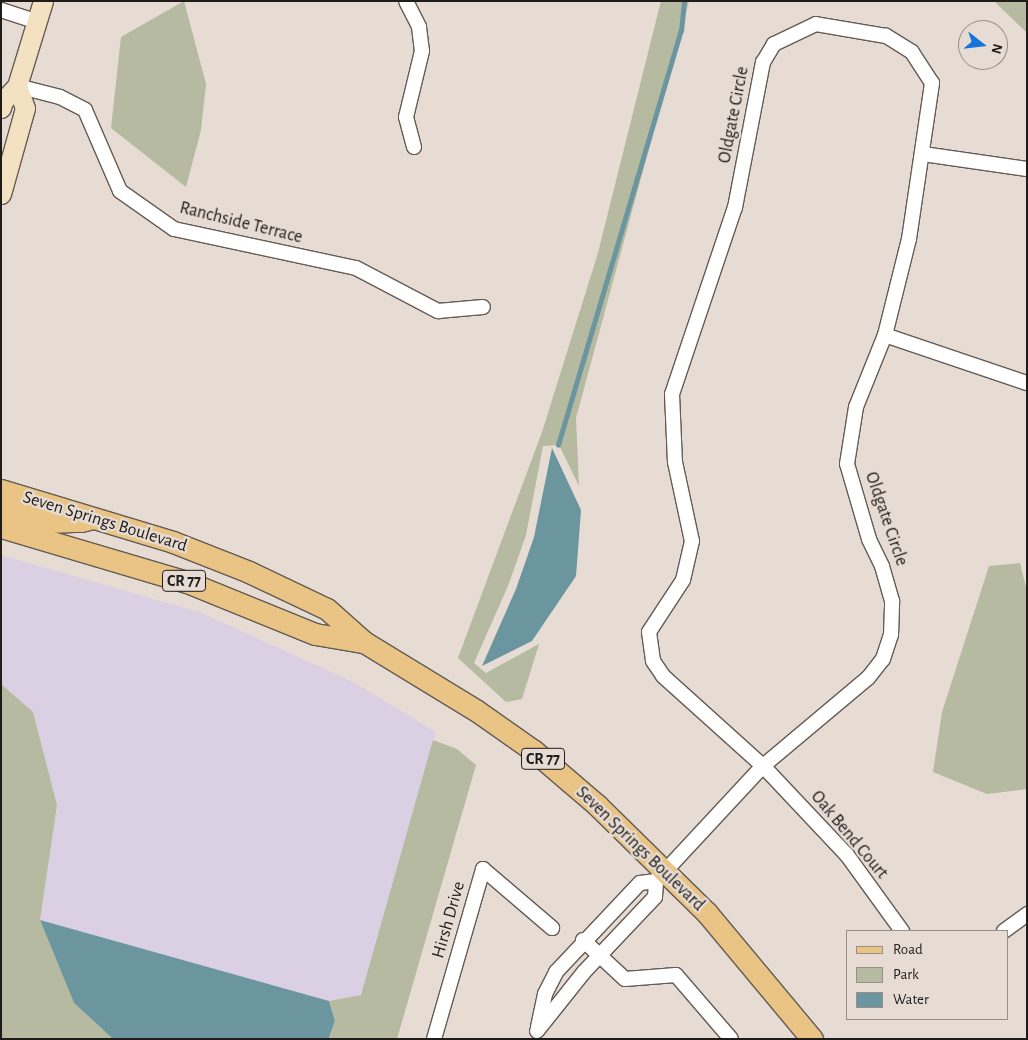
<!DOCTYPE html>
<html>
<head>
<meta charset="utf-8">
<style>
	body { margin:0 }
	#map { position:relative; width:1028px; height:1040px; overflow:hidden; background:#e6dcd4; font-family:"Alegreya Sans",sans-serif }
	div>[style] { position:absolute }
	.industrial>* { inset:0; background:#dbcfe4 }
	.green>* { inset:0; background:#b5baa0 }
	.water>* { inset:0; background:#6c969f }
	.stream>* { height:4.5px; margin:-2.25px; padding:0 2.25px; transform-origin:2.25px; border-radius:2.25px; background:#6c969f }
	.roads { filter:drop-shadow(1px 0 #635b54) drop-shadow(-1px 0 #635b54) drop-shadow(0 1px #635b54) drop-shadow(0 -1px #635b54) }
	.street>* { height:14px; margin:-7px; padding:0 7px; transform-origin:7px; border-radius:7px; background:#fff }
	.secondary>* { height:19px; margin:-9.5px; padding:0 9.5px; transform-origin:9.5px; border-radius:9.5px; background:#f4e1c2 }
	.primary>* { height:21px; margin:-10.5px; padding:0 10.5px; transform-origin:10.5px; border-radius:10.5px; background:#e9c485 }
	span { translate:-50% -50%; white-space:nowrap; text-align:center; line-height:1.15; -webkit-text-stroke:4.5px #e6dcd4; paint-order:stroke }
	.shield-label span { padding:1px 4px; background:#e6dcd4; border:1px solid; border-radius:4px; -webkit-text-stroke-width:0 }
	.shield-label { font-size:16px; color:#201c19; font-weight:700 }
	.street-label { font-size:18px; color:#201c19 }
	.frame { position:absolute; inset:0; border:2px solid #201c19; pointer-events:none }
	.legend { position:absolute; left:846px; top:930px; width:162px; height:90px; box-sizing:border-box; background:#e6dcd4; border:1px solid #978f89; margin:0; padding:6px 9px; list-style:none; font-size:15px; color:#201c19 }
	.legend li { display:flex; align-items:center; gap:10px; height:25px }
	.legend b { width:25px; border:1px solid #978f89 }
	.north { position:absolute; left:958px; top:20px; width:50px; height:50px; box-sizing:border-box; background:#e6dcd4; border:1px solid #978f89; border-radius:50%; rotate:106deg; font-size:14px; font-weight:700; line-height:20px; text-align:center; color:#201c19 }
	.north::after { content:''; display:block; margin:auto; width:18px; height:22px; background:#1673dc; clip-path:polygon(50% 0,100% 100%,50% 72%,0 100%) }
</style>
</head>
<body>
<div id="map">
	<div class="industrial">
		<div style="clip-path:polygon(1px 555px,202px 613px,353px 682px,436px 732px,361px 995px,329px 1001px,40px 920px,57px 805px,33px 712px,1px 684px)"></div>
	</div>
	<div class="green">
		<div style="clip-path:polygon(184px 1px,206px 84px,201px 130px,186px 187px,111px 128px,121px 37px)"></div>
		<div style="clip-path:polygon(661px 1px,689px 1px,576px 418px,579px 486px,559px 445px,543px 446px,526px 535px,508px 586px,474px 663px,486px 673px,539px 644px,522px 699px,506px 702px,458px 658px,542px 432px,598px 253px)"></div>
		<div style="clip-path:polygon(994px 1px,1027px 1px,1027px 33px)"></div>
		<div style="clip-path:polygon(1020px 563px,1027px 591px,1027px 789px,987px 794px,933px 772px,942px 712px,989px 566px)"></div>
		<div style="clip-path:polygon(1px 684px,33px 712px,57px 805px,40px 920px,74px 1003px,113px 1039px,1px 1039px)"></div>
		<div style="clip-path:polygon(433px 740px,457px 749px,476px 765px,397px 1039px,329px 1039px,335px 1021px,329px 1001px,361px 995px)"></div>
	</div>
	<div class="water">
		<div style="clip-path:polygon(552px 448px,581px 510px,576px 576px,532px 641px,482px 666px,516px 589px,534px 537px)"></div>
		<div style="clip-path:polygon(40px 920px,329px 1001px,335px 1021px,329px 1038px,113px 1039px,74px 1003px)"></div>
	</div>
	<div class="stream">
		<div style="left:558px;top:445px;width:432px;rotate:-73.5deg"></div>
		<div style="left:681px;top:31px;width:30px;rotate:-84deg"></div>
	</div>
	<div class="roads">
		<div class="street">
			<div style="left:406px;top:1px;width:29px;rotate:63deg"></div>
			<div style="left:419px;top:27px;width:24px;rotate:83deg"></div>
			<div style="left:422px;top:51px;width:68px;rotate:103.6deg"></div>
			<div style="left:406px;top:117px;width:31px;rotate:75deg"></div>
			<div style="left:1px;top:10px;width:38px;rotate:18deg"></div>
			<div style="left:17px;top:86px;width:44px;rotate:14.3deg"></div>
			<div style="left:60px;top:97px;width:28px;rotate:27deg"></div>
			<div style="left:85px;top:110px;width:88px;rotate:66.6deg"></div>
			<div style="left:120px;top:191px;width:66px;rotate:35.1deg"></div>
			<div style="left:174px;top:229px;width:186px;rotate:12.1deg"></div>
			<div style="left:356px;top:268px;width:93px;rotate:27.7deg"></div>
			<div style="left:438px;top:311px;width:45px;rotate:-5.1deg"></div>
			<div style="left:923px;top:154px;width:105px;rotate:8.2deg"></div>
			<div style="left:885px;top:335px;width:150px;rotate:18.7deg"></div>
			<div style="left:1004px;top:931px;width:29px;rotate:-36deg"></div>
			<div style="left:583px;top:940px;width:57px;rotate:42.9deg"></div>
			<div style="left:625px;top:979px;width:51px;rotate:-4.5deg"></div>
			<div style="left:676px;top:975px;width:84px;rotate:49.3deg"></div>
			<div style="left:538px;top:1027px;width:34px;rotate:-78deg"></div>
			<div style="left:545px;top:994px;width:25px;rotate:-63deg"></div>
			<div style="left:556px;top:972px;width:122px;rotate:-46.7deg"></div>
			<div style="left:640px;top:883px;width:16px;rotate:-7deg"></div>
			<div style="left:537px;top:1031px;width:75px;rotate:-51.5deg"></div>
			<div style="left:584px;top:972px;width:103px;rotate:-46.6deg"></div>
			<div style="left:655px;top:897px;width:16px;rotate:-86deg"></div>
			<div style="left:656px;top:881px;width:157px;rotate:-47.1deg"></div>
			<div style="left:763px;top:766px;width:137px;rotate:-40deg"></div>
			<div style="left:868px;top:678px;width:24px;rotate:-52deg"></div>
			<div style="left:883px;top:659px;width:25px;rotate:-72deg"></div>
			<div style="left:891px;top:635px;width:34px;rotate:-88deg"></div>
			<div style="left:892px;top:601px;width:36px;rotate:-106deg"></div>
			<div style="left:882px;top:566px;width:30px;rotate:-116deg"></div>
			<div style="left:869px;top:539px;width:78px;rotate:-106.3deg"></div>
			<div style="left:847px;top:464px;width:58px;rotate:-81deg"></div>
			<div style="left:856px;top:407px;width:78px;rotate:-68.1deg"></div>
			<div style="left:885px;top:335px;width:99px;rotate:-76deg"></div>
			<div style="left:909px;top:239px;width:158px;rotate:-81.6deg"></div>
			<div style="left:932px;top:83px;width:37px;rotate:-123deg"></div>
			<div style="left:912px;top:52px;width:31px;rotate:-148deg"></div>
			<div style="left:886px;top:36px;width:71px;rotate:-170.3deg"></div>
			<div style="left:816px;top:24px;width:47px;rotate:154.5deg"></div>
			<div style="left:774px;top:44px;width:21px;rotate:121deg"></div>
			<div style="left:763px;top:62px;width:148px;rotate:100.9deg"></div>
			<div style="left:735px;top:207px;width:197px;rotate:108.6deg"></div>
			<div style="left:672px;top:394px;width:68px;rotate:87.5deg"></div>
			<div style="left:675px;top:462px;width:81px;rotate:77.9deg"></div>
			<div style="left:692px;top:541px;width:40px;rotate:103deg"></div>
			<div style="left:683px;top:580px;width:62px;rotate:123.2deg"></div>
			<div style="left:649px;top:632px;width:29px;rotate:82deg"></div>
			<div style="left:653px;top:661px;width:18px;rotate:56deg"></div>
			<div style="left:663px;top:676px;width:135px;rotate:42deg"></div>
			<div style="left:763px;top:766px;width:122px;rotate:46.7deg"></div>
			<div style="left:847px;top:855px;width:94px;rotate:54.1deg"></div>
			<div style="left:434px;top:1039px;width:177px;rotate:-73.9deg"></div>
			<div style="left:483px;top:869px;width:91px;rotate:40.5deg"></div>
		</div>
		<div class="secondary">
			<div style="left:1px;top:108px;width:7px;rotate:-74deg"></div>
			<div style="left:3px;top:101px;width:21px;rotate:-47deg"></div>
			<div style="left:17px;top:86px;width:89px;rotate:-73deg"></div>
			<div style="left:1px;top:194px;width:89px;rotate:-74.4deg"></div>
			<div style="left:25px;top:108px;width:23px;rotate:-110deg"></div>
		</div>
		<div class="primary">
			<div style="left:1px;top:490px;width:180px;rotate:16.8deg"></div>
			<div style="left:173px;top:542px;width:82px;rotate:21.5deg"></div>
			<div style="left:249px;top:572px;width:86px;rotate:25.4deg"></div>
			<div style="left:327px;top:609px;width:50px;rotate:41.7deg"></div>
			<div style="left:364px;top:642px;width:132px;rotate:31.4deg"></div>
			<div style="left:477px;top:711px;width:70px;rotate:35.1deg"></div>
			<div style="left:534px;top:751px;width:83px;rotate:40.6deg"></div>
			<div style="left:597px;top:805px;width:154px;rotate:44.5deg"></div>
			<div style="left:707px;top:913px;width:164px;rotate:50.2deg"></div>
			<div style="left:1px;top:509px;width:48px;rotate:15.8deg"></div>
			<div style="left:47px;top:522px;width:34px;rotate:-2deg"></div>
			<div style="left:81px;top:521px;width:12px;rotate:-14deg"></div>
			<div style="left:1px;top:527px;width:194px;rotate:16.5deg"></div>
			<div style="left:187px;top:582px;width:138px;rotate:22.1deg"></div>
			<div style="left:315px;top:634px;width:49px;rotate:9.5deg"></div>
		</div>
	</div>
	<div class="shield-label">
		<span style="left:184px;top:581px">CR 77</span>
		<span style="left:543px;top:759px">CR 77</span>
	</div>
	<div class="street-label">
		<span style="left:734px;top:115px;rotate:-79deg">Oldgate Circle</span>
		<span style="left:241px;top:223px;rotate:14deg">Ranchside Terrace</span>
		<span style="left:886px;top:519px;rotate:71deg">Oldgate Circle</span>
		<span style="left:105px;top:522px;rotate:17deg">Seven Springs Boulevard</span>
		<span style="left:849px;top:835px;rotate:50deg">Oak Bend Court</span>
		<span style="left:640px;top:849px;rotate:44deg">Seven Springs Boulevard</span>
		<span style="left:449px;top:920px;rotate:-74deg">Hirsh Drive</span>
	</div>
	<div class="frame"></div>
	<ul class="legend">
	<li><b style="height:6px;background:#e9c485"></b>Road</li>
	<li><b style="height:14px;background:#b5baa0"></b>Park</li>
	<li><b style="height:14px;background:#6c969f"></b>Water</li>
	</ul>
	<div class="north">N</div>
</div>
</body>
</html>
